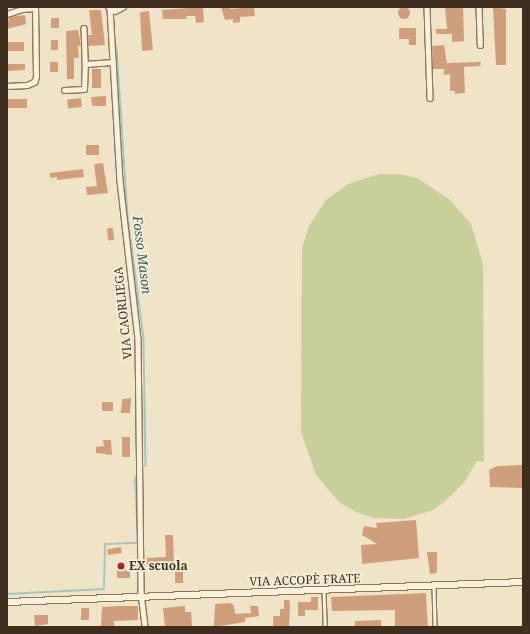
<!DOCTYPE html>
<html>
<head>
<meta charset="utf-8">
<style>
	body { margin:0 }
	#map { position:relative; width:530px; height:634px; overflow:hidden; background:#f0e4c8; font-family:"Noto Serif",serif }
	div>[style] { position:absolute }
	.green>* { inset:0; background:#c9cf9b }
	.stream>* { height:1.5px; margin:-0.75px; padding:0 0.75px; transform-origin:0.75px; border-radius:0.75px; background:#a9c4bc }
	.building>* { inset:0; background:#cf9f7d; transform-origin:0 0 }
	.round { border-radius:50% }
	.roads { filter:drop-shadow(1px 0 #8d765c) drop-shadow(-1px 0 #8d765c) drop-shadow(0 1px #8d765c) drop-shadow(0 -1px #8d765c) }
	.lane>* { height:2.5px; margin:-1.25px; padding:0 1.25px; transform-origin:1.25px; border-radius:1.25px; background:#faf1dc }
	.street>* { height:4.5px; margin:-2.25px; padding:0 2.25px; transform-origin:2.25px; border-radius:2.25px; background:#faf1dc }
	.secondary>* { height:6px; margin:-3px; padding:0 3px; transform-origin:3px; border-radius:3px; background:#faf1dc }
	.dots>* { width:11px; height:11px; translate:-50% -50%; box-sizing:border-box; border:2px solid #f7eed8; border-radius:50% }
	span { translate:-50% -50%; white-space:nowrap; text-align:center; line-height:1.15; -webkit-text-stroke:3.5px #f7eed8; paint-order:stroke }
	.street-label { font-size:12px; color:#3d2e20 }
	.poi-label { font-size:12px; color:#3d2e20; font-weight:700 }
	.left { translate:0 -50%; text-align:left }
	.water-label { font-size:13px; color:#2f5d5a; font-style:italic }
	.frame { position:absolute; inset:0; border:8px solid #3d2e20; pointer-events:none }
</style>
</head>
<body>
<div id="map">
	<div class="green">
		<div style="clip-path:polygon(379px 174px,399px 174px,417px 178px,449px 199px,471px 224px,483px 264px,484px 462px,477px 461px,464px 483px,444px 502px,433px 510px,404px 519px,375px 518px,358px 513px,339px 502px,316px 475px,301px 432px,302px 247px,309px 226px,326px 200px,348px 184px)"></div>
	</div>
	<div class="stream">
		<div style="left:117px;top:47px;width:170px;rotate:86.3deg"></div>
		<div style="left:128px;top:217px;width:123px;rotate:82.5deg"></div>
		<div style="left:144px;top:339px;width:127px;rotate:89.1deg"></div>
		<div style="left:7px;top:594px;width:97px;rotate:-3deg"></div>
		<div style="left:104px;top:589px;width:45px;rotate:-88.7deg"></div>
		<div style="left:105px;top:544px;width:33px;rotate:-2deg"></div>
		<div style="left:138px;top:543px;width:66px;rotate:-92.6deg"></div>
	</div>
	<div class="building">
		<div style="clip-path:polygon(203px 7px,204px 22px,196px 23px,195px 16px,186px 16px,187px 19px,163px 19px,162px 10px)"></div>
		<div style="clip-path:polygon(221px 7px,230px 7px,230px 9px,254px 7px,255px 16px,240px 17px,240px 22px,233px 23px,233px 19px,225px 20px)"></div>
		<div style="clip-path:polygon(445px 7px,463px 7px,464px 41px,452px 42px,452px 34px,436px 34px,436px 29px,447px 29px)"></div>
		<div style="clip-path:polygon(493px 7px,506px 9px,506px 65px,496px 65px)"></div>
		<div class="round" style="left:398px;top:7px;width:12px;height:12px"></div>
		<div style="clip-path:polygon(89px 10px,101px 10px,105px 45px,88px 46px,88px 35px,92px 35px)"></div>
		<div style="clip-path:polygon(149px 11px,153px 50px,142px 51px,140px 12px)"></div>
		<div style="clip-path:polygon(25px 15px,26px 24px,7px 29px,9px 17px)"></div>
		<div style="left:51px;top:18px;width:8px;height:10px"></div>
		<div style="clip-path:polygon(399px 28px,416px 28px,416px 45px,409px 45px,409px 39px,399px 39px)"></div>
		<div style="clip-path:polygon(78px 30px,81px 46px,78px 46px,79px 58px,74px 58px,74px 79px,67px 79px,66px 31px)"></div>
		<div style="left:51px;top:40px;width:7px;height:10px"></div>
		<div style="left:24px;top:42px;width:9px;height:17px;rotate:90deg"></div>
		<div style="clip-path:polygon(444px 45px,447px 63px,481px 62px,480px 66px,464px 67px,465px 93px,455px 94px,455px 91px,450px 91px,450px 74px,444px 75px,444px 69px,433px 69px,432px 46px)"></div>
		<div style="left:50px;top:62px;width:8px;height:10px"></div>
		<div style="clip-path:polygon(7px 64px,25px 64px,25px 70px,7px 71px)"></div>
		<div style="left:92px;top:69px;width:9px;height:19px"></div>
		<div style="clip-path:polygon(106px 96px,106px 106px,92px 106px,91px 97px)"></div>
		<div style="left:81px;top:98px;width:9px;height:14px;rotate:84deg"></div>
		<div style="left:7px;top:99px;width:20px;height:9px"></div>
		<div style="left:99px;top:145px;width:10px;height:13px;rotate:90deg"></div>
		<div style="clip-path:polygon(103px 163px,108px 193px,87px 195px,86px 187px,97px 186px,94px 164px)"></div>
		<div style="clip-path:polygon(83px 169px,84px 177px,57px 180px,57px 177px,50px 178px,50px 173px)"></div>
		<div style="left:113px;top:228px;width:12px;height:6px;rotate:85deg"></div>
		<div style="clip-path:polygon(131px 398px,130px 413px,121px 413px,122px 399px)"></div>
		<div style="left:102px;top:402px;width:11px;height:9px"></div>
		<div style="left:122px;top:437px;width:8px;height:20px"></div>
		<div style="clip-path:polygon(103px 440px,111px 440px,112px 455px,96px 453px,96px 447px,104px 446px)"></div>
		<div style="clip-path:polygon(523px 465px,523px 488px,490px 487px,489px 470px,497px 466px)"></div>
		<div style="clip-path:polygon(416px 520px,419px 558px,362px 564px,361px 545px,377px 544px,362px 535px,364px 526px,377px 528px,376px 523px)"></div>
		<div style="clip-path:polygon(165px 535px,173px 535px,174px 564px,147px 566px,147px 558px,166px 557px)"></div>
		<div style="left:121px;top:547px;width:6px;height:14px;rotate:81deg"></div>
		<div style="clip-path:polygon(427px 552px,437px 552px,437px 573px,430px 574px)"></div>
		<div style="clip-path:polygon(117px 562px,126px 562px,126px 571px,130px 571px,130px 578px,117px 578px)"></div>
		<div style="left:175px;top:565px;width:8px;height:18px"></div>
		<div style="clip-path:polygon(426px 593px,428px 627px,395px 627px,395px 610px,332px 611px,331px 597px)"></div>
		<div style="clip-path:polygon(311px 597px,318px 597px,318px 610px,305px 610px,305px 616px,298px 616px,298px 602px,311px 602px)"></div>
		<div style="clip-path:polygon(284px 600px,289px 600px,290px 602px,289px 627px,273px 627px,273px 616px,280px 616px,280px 609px,284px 609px)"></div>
		<div style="clip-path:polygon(230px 603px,234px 605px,235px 614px,251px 613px,250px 606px,258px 606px,259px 616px,245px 618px,245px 622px,214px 627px,215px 604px)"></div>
		<div style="clip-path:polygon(119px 606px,138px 606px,138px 620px,114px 621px,114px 627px,101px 627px,102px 607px)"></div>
		<div style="clip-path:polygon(185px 606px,185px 612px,191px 612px,192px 626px,165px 627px,163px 608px)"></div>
		<div style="left:81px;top:608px;width:8px;height:12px"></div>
		<div style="clip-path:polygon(34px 615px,48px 615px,48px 624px,35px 626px)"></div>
		<div style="clip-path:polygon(381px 620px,381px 627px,355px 627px,355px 621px)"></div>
	</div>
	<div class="roads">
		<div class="lane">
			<div style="left:434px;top:586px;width:41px;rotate:88.6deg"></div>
			<div style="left:324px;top:591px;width:36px;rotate:88deg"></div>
		</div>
		<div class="street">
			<div style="left:427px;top:7px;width:91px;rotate:88.1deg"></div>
			<div style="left:479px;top:7px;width:38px;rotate:88deg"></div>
			<div style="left:110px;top:8px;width:173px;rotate:86.7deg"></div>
			<div style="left:120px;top:181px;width:159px;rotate:83.5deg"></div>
			<div style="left:138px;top:339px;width:254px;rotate:89.3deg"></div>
			<div style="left:141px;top:593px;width:34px;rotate:83deg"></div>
			<div style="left:7px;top:14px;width:16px;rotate:-18deg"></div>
			<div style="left:22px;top:9px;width:13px;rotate:-4deg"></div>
			<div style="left:84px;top:28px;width:36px;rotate:88deg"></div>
			<div style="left:7px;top:86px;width:20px;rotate:-3deg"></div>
			<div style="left:27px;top:85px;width:8px;rotate:-23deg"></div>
			<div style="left:34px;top:82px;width:5px;rotate:-68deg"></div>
			<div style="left:36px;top:77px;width:70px;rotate:-90.8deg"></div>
			<div style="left:64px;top:90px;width:20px;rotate:-3deg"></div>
			<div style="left:84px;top:89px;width:25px;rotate:-88deg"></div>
			<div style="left:85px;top:64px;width:28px;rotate:-4deg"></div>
		</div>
		<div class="secondary">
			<div style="left:109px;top:7px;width:7px;rotate:34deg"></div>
			<div style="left:115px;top:11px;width:9px;rotate:-27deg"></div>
			<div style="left:7px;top:602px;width:516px;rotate:-2.22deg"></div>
		</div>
	</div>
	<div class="dots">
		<div style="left:121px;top:566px;background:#9e2a2b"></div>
	</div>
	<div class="street-label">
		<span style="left:123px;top:313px;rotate:-96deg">VIA CAORLIEGA</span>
		<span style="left:305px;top:580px;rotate:-2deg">VIA ACCOPÈ FRATE</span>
	</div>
	<div class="poi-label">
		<span class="left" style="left:129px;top:566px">EX scuola</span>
	</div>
	<div class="water-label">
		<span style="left:142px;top:255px;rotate:83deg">Fosso Mason</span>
	</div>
	<div class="frame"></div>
</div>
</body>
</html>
